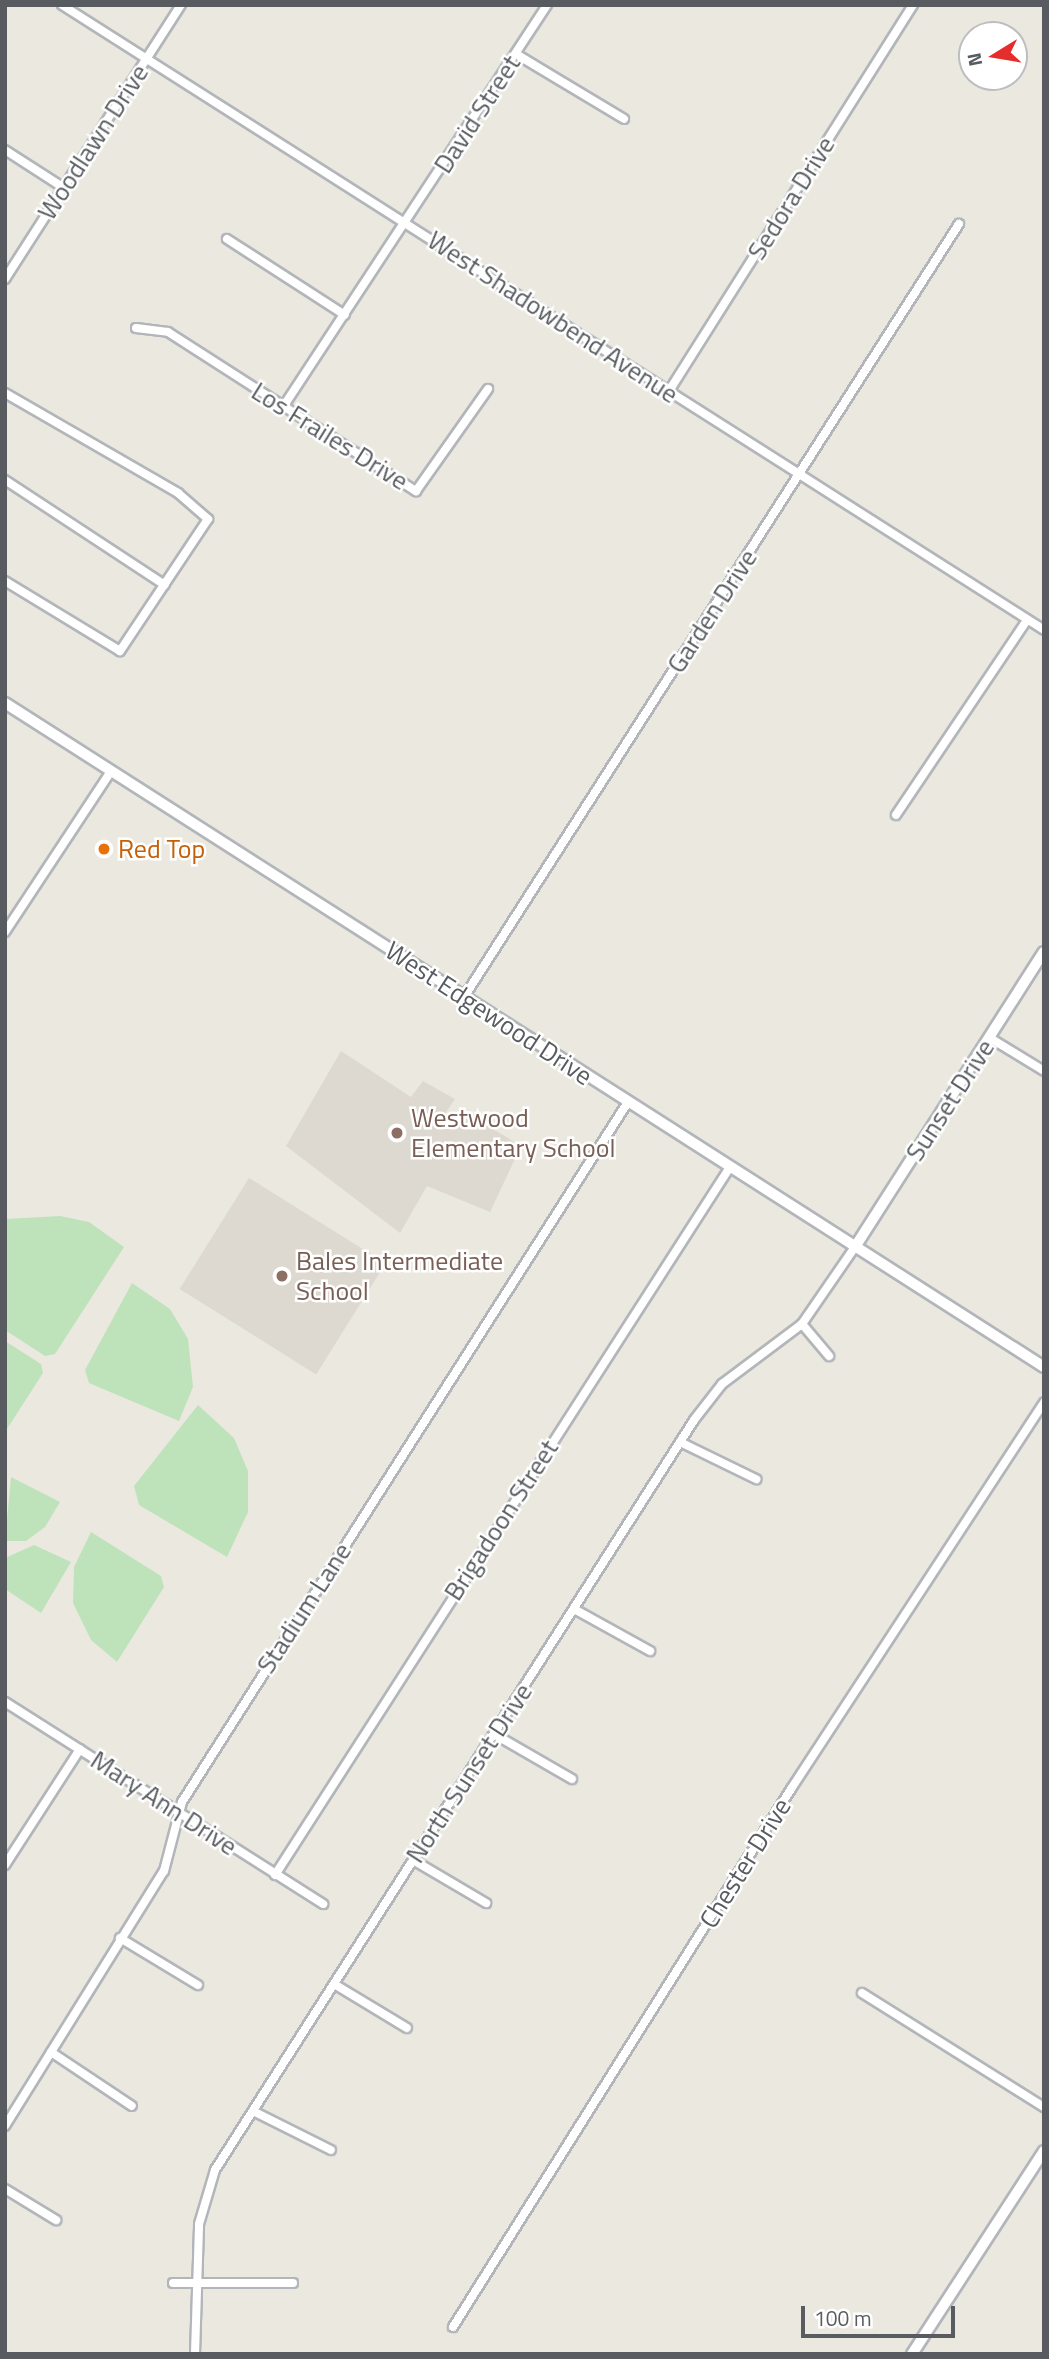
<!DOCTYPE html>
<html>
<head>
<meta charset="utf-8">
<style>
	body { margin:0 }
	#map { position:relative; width:1049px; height:2359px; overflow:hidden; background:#ebe8df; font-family:"Titillium Web",sans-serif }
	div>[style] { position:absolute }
	.education>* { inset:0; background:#ddd9d0; transform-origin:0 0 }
	.green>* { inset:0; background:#bee3bb }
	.roads { filter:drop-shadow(2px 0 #b2b6ba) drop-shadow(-2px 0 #b2b6ba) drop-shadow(0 2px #b2b6ba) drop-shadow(0 -2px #b2b6ba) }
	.minor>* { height:8px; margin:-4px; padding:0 4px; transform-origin:4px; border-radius:4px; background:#fff }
	.tertiary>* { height:10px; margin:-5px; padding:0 5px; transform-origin:5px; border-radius:5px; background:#fff }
	.secondary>* { height:10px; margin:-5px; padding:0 5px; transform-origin:5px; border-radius:5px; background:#fff }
	.dots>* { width:19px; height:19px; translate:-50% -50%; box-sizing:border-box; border:4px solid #fff; border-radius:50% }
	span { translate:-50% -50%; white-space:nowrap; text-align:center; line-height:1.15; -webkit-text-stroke:5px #fff; paint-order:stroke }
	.street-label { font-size:26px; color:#585c60 }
	.food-label { font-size:26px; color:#c56008 }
	.left { translate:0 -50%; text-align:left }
	.education-label { font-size:26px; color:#785e54 }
	.frame { position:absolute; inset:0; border:7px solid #585c60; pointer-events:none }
	.north { position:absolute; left:958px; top:21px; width:70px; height:70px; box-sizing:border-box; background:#fff; border:2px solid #bcbebf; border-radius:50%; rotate:259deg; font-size:19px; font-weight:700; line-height:28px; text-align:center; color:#585c60 }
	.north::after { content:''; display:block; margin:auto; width:24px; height:32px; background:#e52d2b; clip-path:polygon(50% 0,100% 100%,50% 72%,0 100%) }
	.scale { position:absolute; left:801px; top:2306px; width:154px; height:32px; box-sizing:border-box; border:4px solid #585c60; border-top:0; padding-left:9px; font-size:21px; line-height:24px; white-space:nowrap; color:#585c60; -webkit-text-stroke:5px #fff; paint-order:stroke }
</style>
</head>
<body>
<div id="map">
	<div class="education">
		<div style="clip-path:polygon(341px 1051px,411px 1097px,423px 1081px,455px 1099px,441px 1120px,468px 1114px,521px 1146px,490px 1212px,427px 1186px,400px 1233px,286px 1146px)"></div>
		<div style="left:249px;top:1178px;width:161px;height:131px;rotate:32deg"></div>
	</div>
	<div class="green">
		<div style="clip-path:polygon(60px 1216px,89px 1222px,124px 1247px,55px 1354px,45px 1356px,5px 1330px,5px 1219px)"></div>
		<div style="clip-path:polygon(132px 1283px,170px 1309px,188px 1339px,193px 1387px,179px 1421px,89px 1383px,85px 1370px)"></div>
		<div style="clip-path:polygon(5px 1341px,41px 1364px,43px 1373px,5px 1432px)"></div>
		<div style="clip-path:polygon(198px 1405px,234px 1438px,248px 1471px,248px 1512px,227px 1557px,139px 1505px,134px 1486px)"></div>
		<div style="clip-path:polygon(11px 1477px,60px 1502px,45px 1527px,26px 1541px,5px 1541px)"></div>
		<div style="clip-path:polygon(91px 1532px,161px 1576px,164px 1587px,117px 1662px,91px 1640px,73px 1603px,74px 1567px)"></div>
		<div style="clip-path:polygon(34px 1545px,71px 1562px,41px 1613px,5px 1589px,5px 1558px)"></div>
	</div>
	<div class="roads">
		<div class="minor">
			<div style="left:62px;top:5px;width:1164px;rotate:32.47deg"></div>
			<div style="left:516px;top:54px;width:126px;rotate:31deg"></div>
			<div style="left:5px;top:150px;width:70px;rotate:32.8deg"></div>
			<div style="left:227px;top:239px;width:140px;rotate:32.8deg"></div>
			<div style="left:5px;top:279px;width:326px;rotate:-57.3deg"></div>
			<div style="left:136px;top:328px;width:32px;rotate:7deg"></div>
			<div style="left:168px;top:332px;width:295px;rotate:32.7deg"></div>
			<div style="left:416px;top:491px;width:125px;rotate:-54.8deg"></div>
			<div style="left:669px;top:391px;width:457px;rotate:-57.7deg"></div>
			<div style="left:5px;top:393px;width:200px;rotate:30deg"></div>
			<div style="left:178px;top:493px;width:40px;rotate:41deg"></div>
			<div style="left:208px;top:519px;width:159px;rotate:123.7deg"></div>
			<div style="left:120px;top:651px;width:135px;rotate:-148.7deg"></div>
			<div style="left:283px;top:407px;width:481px;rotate:-56.7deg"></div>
			<div style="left:5px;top:480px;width:191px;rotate:33.3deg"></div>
			<div style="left:896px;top:815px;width:235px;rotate:-56.1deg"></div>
			<div style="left:5px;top:932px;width:193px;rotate:-56.6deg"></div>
			<div style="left:464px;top:997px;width:918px;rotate:-57.37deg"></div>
			<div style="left:990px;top:1038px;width:63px;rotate:31.4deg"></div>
			<div style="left:802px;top:1324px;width:42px;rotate:49.8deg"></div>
			<div style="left:680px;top:1442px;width:85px;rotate:26deg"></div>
			<div style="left:574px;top:1609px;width:87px;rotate:28.9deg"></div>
			<div style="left:5px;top:1702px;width:377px;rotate:32.4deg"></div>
			<div style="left:494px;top:1734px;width:90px;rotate:30deg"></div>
			<div style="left:413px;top:1860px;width:85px;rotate:30.5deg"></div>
			<div style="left:5px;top:1865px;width:138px;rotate:-57.1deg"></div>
			<div style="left:275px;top:1875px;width:842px;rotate:-57.27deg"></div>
			<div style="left:120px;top:1938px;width:91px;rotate:31.1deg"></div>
			<div style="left:334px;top:1984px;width:85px;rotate:31.1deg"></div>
			<div style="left:862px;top:1993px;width:215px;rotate:32.1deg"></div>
			<div style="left:51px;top:2052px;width:97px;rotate:33.7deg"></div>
			<div style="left:253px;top:2111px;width:87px;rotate:26.6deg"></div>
			<div style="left:5px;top:2126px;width:301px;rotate:-58.1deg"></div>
			<div style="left:164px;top:1871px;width:71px;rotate:-75.4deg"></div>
			<div style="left:182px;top:1802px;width:830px;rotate:-57.5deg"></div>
			<div style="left:5px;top:2189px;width:60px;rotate:31.3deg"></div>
			<div style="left:173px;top:2283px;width:120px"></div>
			<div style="left:453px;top:2327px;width:635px;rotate:-57.86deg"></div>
			<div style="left:791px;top:1789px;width:462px;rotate:-56.8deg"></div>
			<div style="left:195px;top:2354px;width:130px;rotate:-88.2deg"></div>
			<div style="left:199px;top:2224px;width:56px;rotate:-73.5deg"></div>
			<div style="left:215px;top:2170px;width:890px;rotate:-57.43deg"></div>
			<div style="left:694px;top:1420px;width:46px;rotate:-52.1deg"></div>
			<div style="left:722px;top:1384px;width:100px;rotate:-36.9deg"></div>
			<div style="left:802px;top:1324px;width:93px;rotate:-55.5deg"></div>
		</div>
		<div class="tertiary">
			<div style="left:855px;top:1247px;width:350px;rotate:-57.4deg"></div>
			<div style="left:912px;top:2354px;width:242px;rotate:-57deg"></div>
		</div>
		<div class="secondary">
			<div style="left:5px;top:703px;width:1233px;rotate:32.58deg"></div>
		</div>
	</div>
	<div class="dots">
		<div style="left:104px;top:849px;background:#e8710a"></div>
		<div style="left:397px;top:1133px;background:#8d6e63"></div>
		<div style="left:282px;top:1276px;background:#8d6e63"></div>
	</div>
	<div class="street-label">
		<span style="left:477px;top:114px;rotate:-57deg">David Street</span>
		<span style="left:93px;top:142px;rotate:-57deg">Woodlawn Drive</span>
		<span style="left:791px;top:198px;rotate:-58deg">Sedora Drive</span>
		<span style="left:553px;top:317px;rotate:33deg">West Shadowbend Avenue</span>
		<span style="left:330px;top:436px;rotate:32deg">Los Frailes Drive</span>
		<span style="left:712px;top:611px;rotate:-57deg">Garden Drive</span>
		<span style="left:489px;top:1013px;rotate:33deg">West Edgewood Drive</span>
		<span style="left:950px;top:1100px;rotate:-57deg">Sunset Drive</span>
		<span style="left:501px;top:1520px;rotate:-57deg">Brigadoon Street</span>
		<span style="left:304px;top:1608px;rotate:-57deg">Stadium Lane</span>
		<span style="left:469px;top:1773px;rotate:-57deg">North Sunset Drive</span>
		<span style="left:164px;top:1803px;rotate:33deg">Mary Ann Drive</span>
		<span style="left:745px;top:1863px;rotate:-58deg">Chester Drive</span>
	</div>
	<div class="food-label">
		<span class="left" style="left:118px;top:849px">Red Top</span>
	</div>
	<div class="education-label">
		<span class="left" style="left:411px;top:1133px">Westwood<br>Elementary School</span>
		<span class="left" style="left:296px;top:1276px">Bales Intermediate<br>School</span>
	</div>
	<div class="frame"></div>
	<div class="north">N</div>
	<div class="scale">100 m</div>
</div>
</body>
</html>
